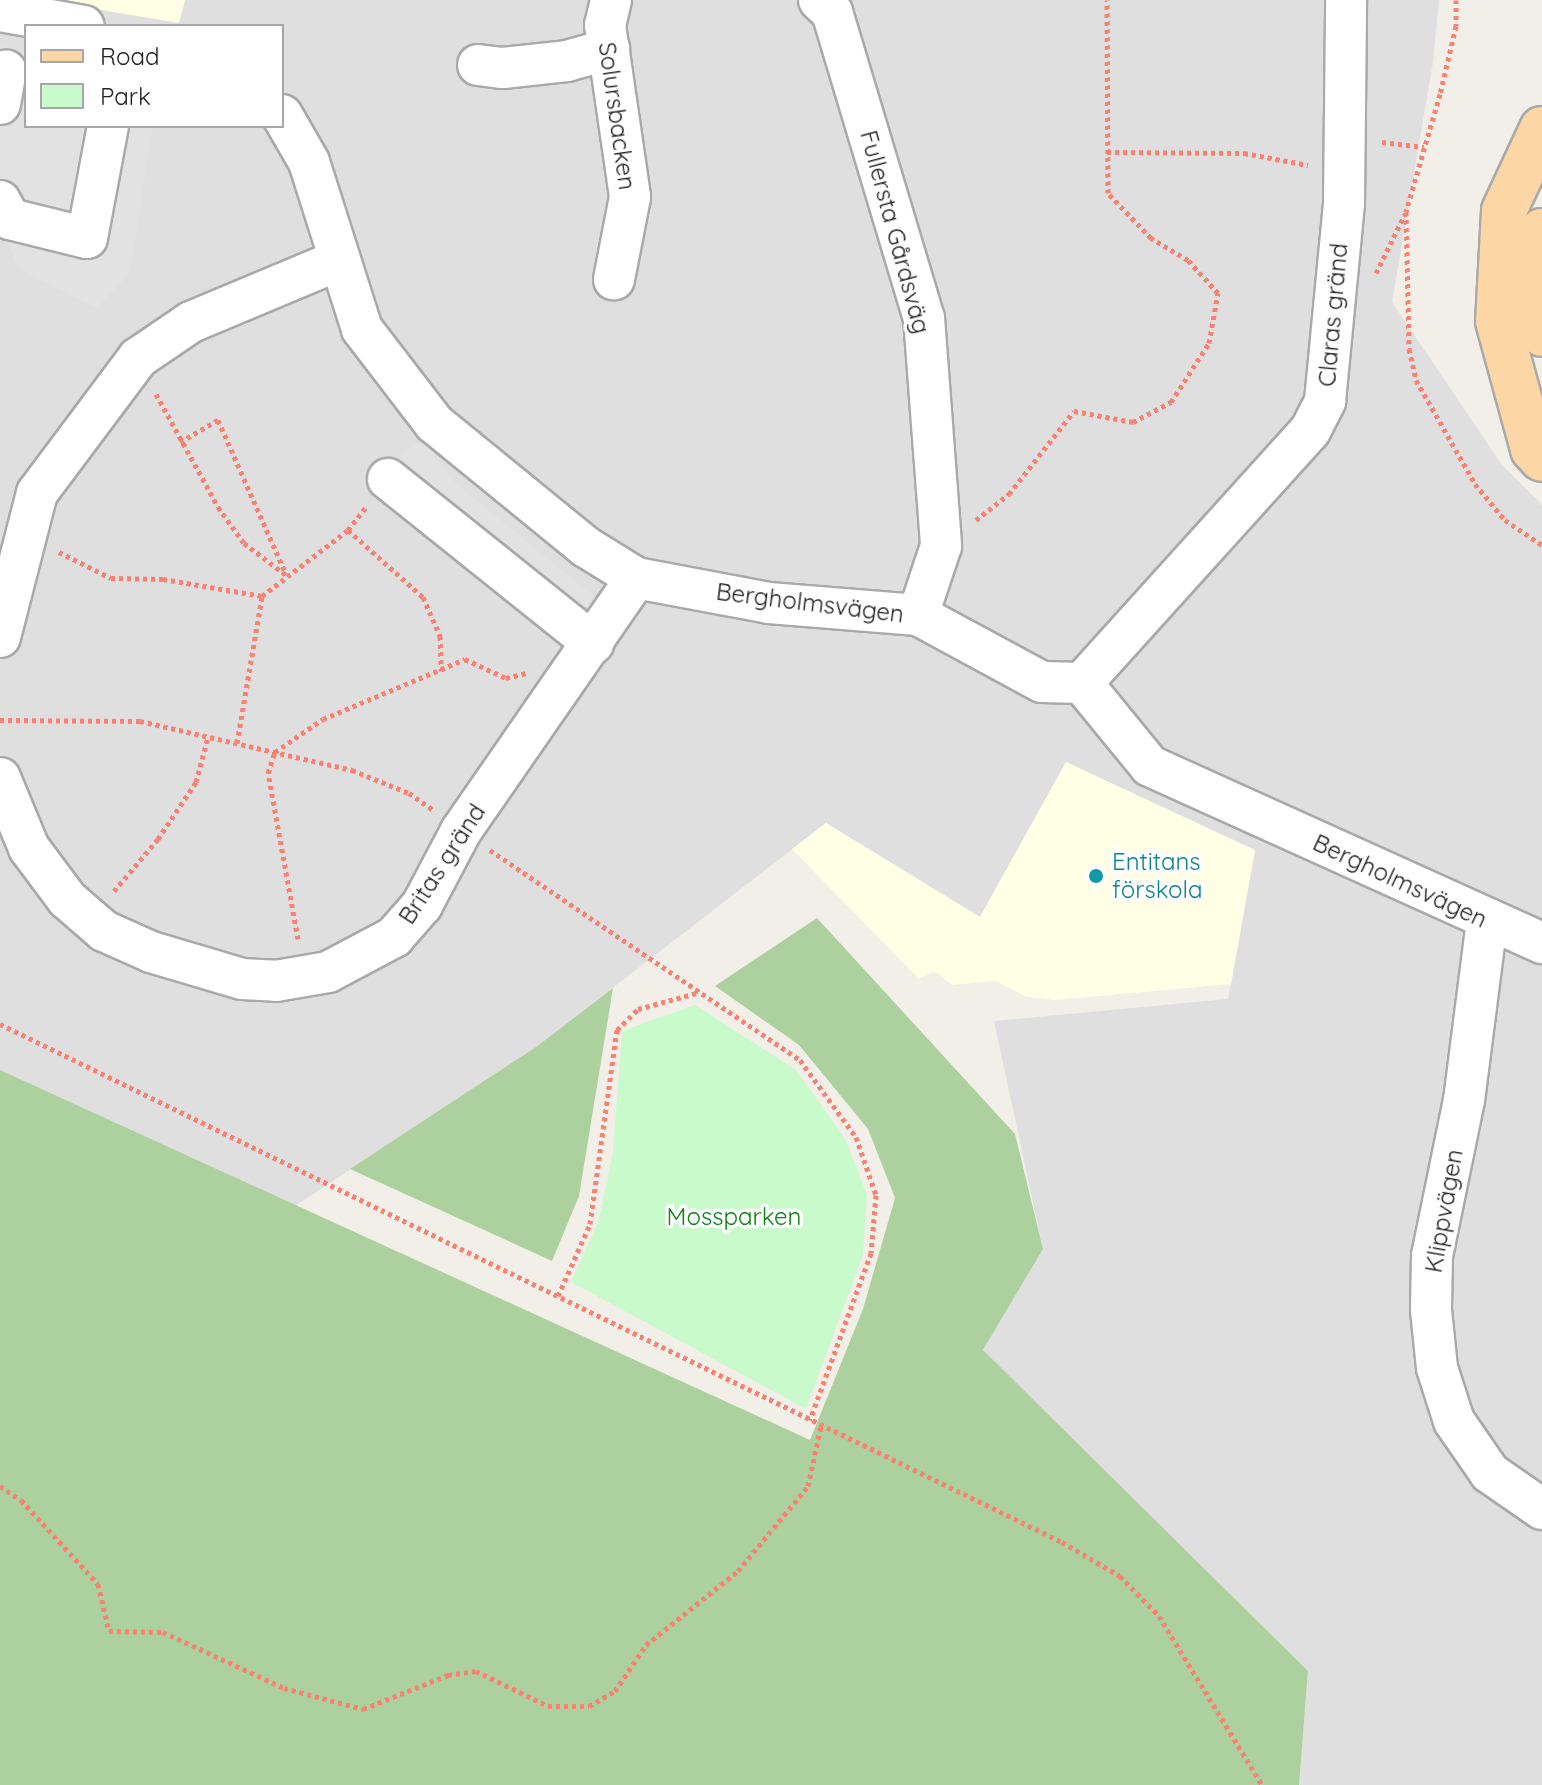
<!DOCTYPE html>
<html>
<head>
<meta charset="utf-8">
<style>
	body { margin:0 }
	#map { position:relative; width:1542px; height:1785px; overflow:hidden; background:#f2efe9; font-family:Quicksand,sans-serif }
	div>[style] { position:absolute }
	.residential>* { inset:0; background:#e0dfdf }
	.education>* { inset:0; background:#ffffe5 }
	.forest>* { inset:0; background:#add19e }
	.park>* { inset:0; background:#c8facc }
	.parking>* { inset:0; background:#e2e2e2 }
	.path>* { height:5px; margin-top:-2.5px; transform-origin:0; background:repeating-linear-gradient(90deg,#fa8072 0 4px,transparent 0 8px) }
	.roads { filter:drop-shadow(2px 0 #a9a9a9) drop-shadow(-2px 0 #a9a9a9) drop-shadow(0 2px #a9a9a9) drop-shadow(0 -2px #a9a9a9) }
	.minor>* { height:40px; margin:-20px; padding:0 20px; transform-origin:20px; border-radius:20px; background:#fff }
	.major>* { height:44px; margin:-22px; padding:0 22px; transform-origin:22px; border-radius:22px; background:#fcd6a4 }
	.dots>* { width:22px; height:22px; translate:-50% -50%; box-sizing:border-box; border:4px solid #fff; border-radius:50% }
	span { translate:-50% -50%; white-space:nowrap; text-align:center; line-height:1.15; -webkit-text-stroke:7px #fff; paint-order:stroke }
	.street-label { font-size:24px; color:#222 }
	.culture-label { font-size:24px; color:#0d838f }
	.left { translate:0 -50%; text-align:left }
	.park-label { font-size:24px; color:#0c8416 }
	.legend { position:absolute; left:24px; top:24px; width:260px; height:104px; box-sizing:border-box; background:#fff; border:2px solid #a7a7a7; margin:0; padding:10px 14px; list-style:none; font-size:24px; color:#222 }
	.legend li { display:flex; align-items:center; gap:16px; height:40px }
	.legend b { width:40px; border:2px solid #a7a7a7 }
</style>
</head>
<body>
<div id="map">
	<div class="residential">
		<div style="clip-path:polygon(evenodd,0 0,1439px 0,1433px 62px,1392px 302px,1502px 465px,1542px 505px,1542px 1785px,1299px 1785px,1308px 1671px,983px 1350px,1043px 1249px,994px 1021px,1228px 999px,1255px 851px,1066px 762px,980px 917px,826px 823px,536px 1047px,292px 1208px,0 1070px,0 0,26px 26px,282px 26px,282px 126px,26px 126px,26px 26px)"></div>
	</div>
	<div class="education">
		<div style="clip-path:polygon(41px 0,185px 0,179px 23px)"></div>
		<div style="clip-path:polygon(1066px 762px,1255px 850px,1231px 984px,1054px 1000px,1027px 997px,995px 981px,952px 985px,934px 971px,919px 979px,792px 849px,826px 823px,980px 917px)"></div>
	</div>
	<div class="forest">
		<div style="clip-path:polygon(817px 918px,1015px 1134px,1043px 1249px,983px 1350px,1308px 1671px,1299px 1785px,0 1785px,0 1070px,810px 1440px,863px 1309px,895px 1198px,868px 1129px,799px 1045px,715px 986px)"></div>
		<div style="clip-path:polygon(613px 988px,579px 1196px,552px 1261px,350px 1169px,536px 1047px)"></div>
	</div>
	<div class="park">
		<div style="clip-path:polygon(695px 1005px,796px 1070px,846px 1140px,867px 1195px,863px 1255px,806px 1409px,571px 1282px,598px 1223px,613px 1152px,622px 1031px)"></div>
	</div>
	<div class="parking">
		<div style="clip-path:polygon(0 46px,26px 53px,26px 126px,153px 126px,130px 273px,97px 308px,18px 268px,0 223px)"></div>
		<div style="clip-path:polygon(422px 441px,456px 484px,594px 596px,568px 629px,429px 506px,394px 460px)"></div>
	</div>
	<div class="path">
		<div style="left:1456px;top:0;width:26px;rotate:90deg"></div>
		<div style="left:1456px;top:26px;width:70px;rotate:103.2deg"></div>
		<div style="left:1440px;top:94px;width:123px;rotate:106.1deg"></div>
		<div style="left:1406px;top:212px;width:137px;rotate:88.7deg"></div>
		<div style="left:1409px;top:349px;width:32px;rotate:77deg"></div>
		<div style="left:1416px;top:380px;width:120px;rotate:60.4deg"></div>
		<div style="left:1475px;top:484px;width:47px;rotate:50.2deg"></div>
		<div style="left:1505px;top:520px;width:45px;rotate:34deg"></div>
		<div style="left:1382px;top:142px;width:42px;rotate:6.8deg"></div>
		<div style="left:1107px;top:152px;width:137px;rotate:0.4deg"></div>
		<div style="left:1244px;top:153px;width:65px;rotate:10.6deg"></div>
		<div style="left:1376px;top:273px;width:66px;rotate:-63.8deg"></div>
		<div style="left:156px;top:394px;width:129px;rotate:61.2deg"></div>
		<div style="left:218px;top:507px;width:44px;rotate:54.2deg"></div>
		<div style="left:244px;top:543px;width:53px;rotate:37.3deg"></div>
		<div style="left:180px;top:442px;width:44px;rotate:-30.1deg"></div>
		<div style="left:218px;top:420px;width:168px;rotate:66.2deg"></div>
		<div style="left:976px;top:520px;width:42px;rotate:-38.2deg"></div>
		<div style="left:1009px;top:494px;width:105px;rotate:-51.9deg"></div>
		<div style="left:1074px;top:411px;width:60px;rotate:10.6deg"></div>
		<div style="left:1133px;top:422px;width:43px;rotate:-27.8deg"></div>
		<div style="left:1171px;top:402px;width:70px;rotate:-57.2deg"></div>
		<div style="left:1209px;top:343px;width:51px;rotate:-79.8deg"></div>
		<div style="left:1218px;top:293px;width:45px;rotate:-132.3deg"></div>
		<div style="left:1188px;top:260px;width:43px;rotate:-149.3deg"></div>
		<div style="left:1151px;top:238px;width:62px;rotate:-133.7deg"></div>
		<div style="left:1108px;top:193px;width:193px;rotate:-90.3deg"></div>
		<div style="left:348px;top:530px;width:101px;rotate:41.8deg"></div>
		<div style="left:423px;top:597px;width:43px;rotate:66.4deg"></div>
		<div style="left:440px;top:636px;width:35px;rotate:88deg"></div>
		<div style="left:59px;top:552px;width:58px;rotate:26.6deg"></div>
		<div style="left:111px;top:578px;width:52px;rotate:1.1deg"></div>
		<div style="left:163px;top:579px;width:100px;rotate:9.7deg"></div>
		<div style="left:0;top:720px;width:140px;rotate:0.4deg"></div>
		<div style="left:140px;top:721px;width:218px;rotate:13deg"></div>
		<div style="left:352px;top:770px;width:61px;rotate:22deg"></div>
		<div style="left:409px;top:793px;width:29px;rotate:35deg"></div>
		<div style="left:237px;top:743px;width:149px;rotate:-80.3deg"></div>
		<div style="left:262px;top:596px;width:108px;rotate:-37.5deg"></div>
		<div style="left:348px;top:530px;width:29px;rotate:-52deg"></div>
		<div style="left:490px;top:850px;width:374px;rotate:34.1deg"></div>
		<div style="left:800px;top:1060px;width:95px;rotate:54deg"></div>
		<div style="left:856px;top:1137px;width:61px;rotate:71deg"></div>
		<div style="left:876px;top:1195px;width:58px;rotate:94.9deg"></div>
		<div style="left:871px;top:1253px;width:178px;rotate:110.1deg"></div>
		<div style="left:114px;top:891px;width:68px;rotate:-49.8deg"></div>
		<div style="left:158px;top:839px;width:69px;rotate:-56.3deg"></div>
		<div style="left:196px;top:782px;width:47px;rotate:-75.1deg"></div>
		<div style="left:298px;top:939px;width:169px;rotate:-100.2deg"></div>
		<div style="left:268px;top:773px;width:22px;rotate:-72deg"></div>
		<div style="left:275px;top:752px;width:58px;rotate:-34.5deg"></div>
		<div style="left:323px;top:719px;width:154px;rotate:-22.9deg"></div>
		<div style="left:465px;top:659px;width:45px;rotate:24.9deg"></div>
		<div style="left:506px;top:678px;width:21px;rotate:-14deg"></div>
		<div style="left:0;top:1024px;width:1182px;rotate:26deg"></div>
		<div style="left:1062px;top:1542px;width:67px;rotate:30.4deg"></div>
		<div style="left:1120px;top:1576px;width:56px;rotate:45.7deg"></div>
		<div style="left:1159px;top:1616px;width:198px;rotate:58.6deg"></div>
		<div style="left:558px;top:1296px;width:79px;rotate:-66deg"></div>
		<div style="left:590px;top:1224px;width:196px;rotate:-82.1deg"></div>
		<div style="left:617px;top:1030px;width:30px;rotate:-45deg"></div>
		<div style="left:638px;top:1009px;width:64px;rotate:-15.3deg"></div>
		<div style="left:0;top:1486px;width:25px;rotate:34deg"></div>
		<div style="left:21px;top:1500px;width:114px;rotate:47.5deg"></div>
		<div style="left:98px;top:1584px;width:48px;rotate:76.8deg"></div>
		<div style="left:109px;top:1631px;width:54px;rotate:1.1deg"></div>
		<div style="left:163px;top:1632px;width:133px;rotate:24.8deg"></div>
		<div style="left:284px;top:1688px;width:82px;rotate:14.9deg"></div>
		<div style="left:363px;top:1709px;width:92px;rotate:-21.8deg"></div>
		<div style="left:448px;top:1675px;width:28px;rotate:-8deg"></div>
		<div style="left:476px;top:1671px;width:80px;rotate:25.9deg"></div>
		<div style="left:548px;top:1706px;width:41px"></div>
		<div style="left:589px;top:1706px;width:30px;rotate:-30deg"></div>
		<div style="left:615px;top:1691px;width:55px;rotate:-56deg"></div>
		<div style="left:646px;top:1645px;width:118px;rotate:-38.8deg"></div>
		<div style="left:738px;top:1571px;width:110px;rotate:-50.5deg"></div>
		<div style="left:808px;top:1486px;width:61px;rotate:-77.8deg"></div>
	</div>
	<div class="roads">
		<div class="minor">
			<div style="left:611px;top:0;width:26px;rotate:103deg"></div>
			<div style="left:605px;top:25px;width:174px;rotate:81.7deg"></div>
			<div style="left:630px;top:197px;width:84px;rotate:101deg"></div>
			<div style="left:819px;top:0;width:18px;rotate:43deg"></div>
			<div style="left:832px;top:12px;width:320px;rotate:73.3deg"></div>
			<div style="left:924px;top:318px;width:229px;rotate:85.7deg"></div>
			<div style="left:941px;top:546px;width:73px;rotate:108.4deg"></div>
			<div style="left:0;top:11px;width:85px;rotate:10.1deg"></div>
			<div style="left:478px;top:65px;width:25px;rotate:7deg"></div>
			<div style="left:503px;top:68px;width:64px;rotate:-6.2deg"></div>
			<div style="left:567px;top:61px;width:44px;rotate:-15.9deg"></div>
			<div style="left:0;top:104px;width:34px;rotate:-80deg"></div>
			<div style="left:282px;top:115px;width:54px;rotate:60.1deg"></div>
			<div style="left:309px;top:162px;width:175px;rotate:72.4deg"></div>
			<div style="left:362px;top:329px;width:118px;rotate:52.5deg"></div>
			<div style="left:434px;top:423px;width:196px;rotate:39.2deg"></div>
			<div style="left:586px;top:547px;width:59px;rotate:31.8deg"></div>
			<div style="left:636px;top:578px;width:135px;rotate:10.6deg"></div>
			<div style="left:769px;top:603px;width:149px;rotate:4.6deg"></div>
			<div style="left:918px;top:615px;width:141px;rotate:28.4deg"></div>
			<div style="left:1042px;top:682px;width:40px;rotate:1.4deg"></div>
			<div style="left:1082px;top:683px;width:107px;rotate:50.7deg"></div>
			<div style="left:1150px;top:766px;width:430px;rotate:24.3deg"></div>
			<div style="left:0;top:201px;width:21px;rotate:61deg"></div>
			<div style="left:10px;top:219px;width:79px;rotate:13.9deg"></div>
			<div style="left:87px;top:238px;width:114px;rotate:-79.4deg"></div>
			<div style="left:388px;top:479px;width:263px;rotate:38.7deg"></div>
			<div style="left:0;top:637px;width:149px;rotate:-75.6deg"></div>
			<div style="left:37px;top:493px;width:169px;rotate:-53.2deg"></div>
			<div style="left:138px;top:358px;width:64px;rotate:-34.2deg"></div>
			<div style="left:191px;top:322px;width:160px;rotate:-22.7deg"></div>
			<div style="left:1082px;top:683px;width:340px;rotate:-47.9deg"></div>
			<div style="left:1310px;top:431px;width:34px;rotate:-63deg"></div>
			<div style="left:1325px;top:401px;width:199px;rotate:-84.5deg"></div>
			<div style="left:1344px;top:203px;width:203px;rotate:-89.4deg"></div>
			<div style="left:0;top:778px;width:76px;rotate:67.5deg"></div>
			<div style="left:29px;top:848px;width:64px;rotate:53.3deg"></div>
			<div style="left:67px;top:899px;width:49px;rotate:40.9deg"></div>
			<div style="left:104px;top:931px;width:51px;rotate:24.1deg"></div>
			<div style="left:151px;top:952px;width:95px;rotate:16.5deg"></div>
			<div style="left:242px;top:979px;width:34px;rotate:3deg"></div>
			<div style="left:276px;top:981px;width:53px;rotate:-9.8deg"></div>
			<div style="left:328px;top:972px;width:75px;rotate:-27.9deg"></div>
			<div style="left:394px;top:937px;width:43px;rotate:-48.8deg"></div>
			<div style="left:422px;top:905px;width:84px;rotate:-62.2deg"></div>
			<div style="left:461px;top:831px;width:308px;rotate:-55.3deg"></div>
			<div style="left:1487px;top:921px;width:180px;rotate:97.3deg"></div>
			<div style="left:1464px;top:1100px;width:159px;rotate:101.6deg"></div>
			<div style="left:1432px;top:1256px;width:54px;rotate:91.1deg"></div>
			<div style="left:1431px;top:1310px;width:58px;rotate:84.1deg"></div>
			<div style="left:1437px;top:1368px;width:56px;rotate:72.2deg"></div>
			<div style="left:1454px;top:1421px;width:63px;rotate:55.3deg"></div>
			<div style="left:1490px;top:1473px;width:63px;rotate:34.7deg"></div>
		</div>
		<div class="major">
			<div style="left:1542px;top:129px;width:90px;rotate:114.9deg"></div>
			<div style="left:1504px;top:211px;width:110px;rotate:93.1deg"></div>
			<div style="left:1498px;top:321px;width:133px;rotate:74.7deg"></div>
			<div style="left:1533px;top:449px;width:13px;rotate:48deg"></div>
			<div style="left:1542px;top:231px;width:14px;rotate:115deg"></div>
			<div style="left:1536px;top:244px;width:90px;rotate:86.2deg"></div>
		</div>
	</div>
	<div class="dots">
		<div style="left:1096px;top:876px;background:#0f9aa8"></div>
	</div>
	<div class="street-label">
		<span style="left:617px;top:116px;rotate:82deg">Solursbacken</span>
		<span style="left:895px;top:232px;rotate:75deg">Fullersta Gårdsväg</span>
		<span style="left:1333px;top:315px;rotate:-85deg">Claras gränd</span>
		<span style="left:810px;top:603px;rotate:7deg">Bergholmsvägen</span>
		<span style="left:442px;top:864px;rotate:-57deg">Britas gränd</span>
		<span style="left:1400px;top:881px;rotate:25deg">Bergholmsvägen</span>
		<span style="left:1444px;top:1211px;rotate:-80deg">Klippvägen</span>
	</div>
	<div class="culture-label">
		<span class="left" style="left:1112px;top:876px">Entitans<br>förskola</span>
	</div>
	<div class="park-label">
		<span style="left:734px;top:1217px">Mossparken</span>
	</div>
	<ul class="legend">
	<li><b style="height:10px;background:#fcd6a4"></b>Road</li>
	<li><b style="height:22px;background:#c8facc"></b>Park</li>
	</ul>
</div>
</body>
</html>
